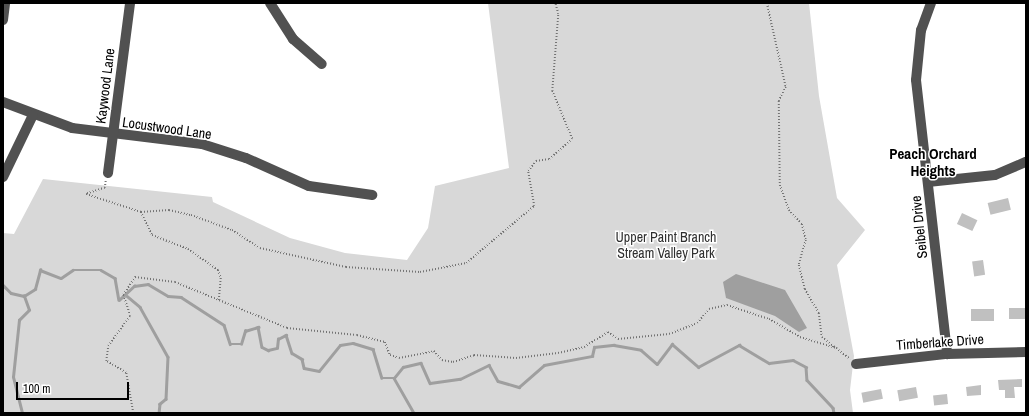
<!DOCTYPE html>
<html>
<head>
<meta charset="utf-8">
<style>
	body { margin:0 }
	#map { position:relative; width:1029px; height:416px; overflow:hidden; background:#fff; font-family:"Archivo Narrow",sans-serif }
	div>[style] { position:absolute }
	.green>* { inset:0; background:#d8d8d8 }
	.water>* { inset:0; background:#9f9f9f }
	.stream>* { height:2.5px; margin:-1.25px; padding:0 1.25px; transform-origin:1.25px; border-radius:1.25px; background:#9f9f9f }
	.building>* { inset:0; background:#c0c0c0; transform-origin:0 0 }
	.path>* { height:1.5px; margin-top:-0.75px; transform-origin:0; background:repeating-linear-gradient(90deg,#737373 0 1px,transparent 0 3px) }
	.minor>* { height:10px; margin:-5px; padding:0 5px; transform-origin:5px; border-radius:5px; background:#515151 }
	span { translate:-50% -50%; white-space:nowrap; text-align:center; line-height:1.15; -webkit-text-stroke:3px #fff; paint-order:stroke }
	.street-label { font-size:14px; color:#000 }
	.park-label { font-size:14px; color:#2f2f2f }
	.neighbourhood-label { font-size:15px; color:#000; font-weight:700 }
	.frame { position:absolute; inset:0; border:4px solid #000; pointer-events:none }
	.scale { position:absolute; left:16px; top:382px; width:113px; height:18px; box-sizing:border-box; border:2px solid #000; border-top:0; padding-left:5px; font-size:12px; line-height:14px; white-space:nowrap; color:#000; -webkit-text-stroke:3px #fff; paint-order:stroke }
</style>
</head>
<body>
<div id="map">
	<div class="green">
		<div style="clip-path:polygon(488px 3px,809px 3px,819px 96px,837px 198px,865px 230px,837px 265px,854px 356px,850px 390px,853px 413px,3px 413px,3px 233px,14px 234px,43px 179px,212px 197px,213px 202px,290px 238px,345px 253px,407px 260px,428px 228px,435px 186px,509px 168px)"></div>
	</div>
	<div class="water">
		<div style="clip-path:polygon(736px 274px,785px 290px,807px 328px,799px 332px,775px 316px,726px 298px,723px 282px)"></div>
	</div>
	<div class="stream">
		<div style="left:3px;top:285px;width:11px;rotate:45deg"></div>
		<div style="left:11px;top:293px;width:13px;rotate:13deg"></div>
		<div style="left:24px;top:296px;width:13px;rotate:-32deg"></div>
		<div style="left:35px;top:289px;width:20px;rotate:-75deg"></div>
		<div style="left:40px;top:270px;width:22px;rotate:21deg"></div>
		<div style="left:61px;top:278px;width:14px;rotate:-34deg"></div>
		<div style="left:73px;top:270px;width:28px"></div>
		<div style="left:101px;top:270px;width:16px;rotate:30deg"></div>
		<div style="left:115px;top:278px;width:22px;rotate:80deg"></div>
		<div style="left:119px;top:300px;width:21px;rotate:-43deg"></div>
		<div style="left:134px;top:286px;width:14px;rotate:-8deg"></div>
		<div style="left:148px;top:284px;width:23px;rotate:31deg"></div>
		<div style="left:168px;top:296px;width:13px;rotate:4deg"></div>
		<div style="left:181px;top:297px;width:51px;rotate:33.1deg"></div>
		<div style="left:224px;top:325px;width:20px;rotate:72deg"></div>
		<div style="left:230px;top:344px;width:11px"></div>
		<div style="left:241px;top:344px;width:14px;rotate:-73deg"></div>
		<div style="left:245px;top:331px;width:14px;rotate:-17deg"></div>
		<div style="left:258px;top:327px;width:20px;rotate:79deg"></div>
		<div style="left:262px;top:347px;width:7px;rotate:27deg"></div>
		<div style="left:268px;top:350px;width:9px;rotate:-13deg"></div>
		<div style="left:277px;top:348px;width:9px;rotate:-84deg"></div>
		<div style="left:278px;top:339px;width:9px;rotate:-27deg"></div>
		<div style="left:286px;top:335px;width:19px;rotate:72deg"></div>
		<div style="left:292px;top:353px;width:12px;rotate:31deg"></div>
		<div style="left:302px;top:359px;width:9px;rotate:77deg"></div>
		<div style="left:304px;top:368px;width:15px;rotate:11deg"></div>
		<div style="left:319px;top:371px;width:33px;rotate:-51deg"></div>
		<div style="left:340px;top:345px;width:13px;rotate:-9deg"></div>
		<div style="left:353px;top:343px;width:21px;rotate:17deg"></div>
		<div style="left:373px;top:349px;width:30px;rotate:73deg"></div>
		<div style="left:382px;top:378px;width:12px"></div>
		<div style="left:394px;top:378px;width:14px;rotate:-51deg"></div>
		<div style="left:403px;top:367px;width:18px;rotate:-13deg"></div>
		<div style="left:421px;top:363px;width:22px;rotate:66deg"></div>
		<div style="left:430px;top:383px;width:30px;rotate:-8deg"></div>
		<div style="left:460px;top:379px;width:32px;rotate:-26deg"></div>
		<div style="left:489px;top:365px;width:18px;rotate:61deg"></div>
		<div style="left:498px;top:381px;width:22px;rotate:16deg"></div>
		<div style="left:519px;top:387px;width:33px;rotate:-41deg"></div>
		<div style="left:544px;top:365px;width:49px;rotate:-10.6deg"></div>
		<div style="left:592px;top:356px;width:9px;rotate:-77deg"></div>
		<div style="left:594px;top:347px;width:20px;rotate:-6deg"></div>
		<div style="left:614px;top:345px;width:27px;rotate:10deg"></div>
		<div style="left:641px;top:350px;width:21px;rotate:41deg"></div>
		<div style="left:657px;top:364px;width:25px;rotate:-53deg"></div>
		<div style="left:672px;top:344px;width:35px;rotate:41deg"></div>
		<div style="left:698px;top:367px;width:47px;rotate:-28.2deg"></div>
		<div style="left:739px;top:345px;width:35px;rotate:31deg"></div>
		<div style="left:769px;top:363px;width:24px;rotate:-7deg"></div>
		<div style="left:793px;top:360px;width:15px;rotate:28deg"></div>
		<div style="left:806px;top:367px;width:13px;rotate:86deg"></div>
		<div style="left:807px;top:380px;width:38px;rotate:47deg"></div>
		<div style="left:833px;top:408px;width:5px;rotate:79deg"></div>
		<div style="left:127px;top:296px;width:17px;rotate:40deg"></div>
		<div style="left:140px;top:307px;width:57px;rotate:60.8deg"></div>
		<div style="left:168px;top:357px;width:42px;rotate:92.7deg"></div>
		<div style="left:166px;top:399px;width:8px;rotate:140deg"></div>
		<div style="left:160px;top:404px;width:9px;rotate:96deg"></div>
		<div style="left:394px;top:378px;width:40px;rotate:60.3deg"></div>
		<div style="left:22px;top:413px;width:37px;rotate:-104deg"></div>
		<div style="left:13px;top:377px;width:57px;rotate:-84deg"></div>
		<div style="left:19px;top:320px;width:14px;rotate:-45deg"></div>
		<div style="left:29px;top:310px;width:15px;rotate:-110deg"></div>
	</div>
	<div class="building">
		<div style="left:1008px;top:198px;width:12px;height:21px;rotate:76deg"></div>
		<div style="left:962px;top:213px;width:17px;height:12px;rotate:25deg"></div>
		<div style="left:983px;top:260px;width:15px;height:11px;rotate:82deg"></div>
		<div style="left:1026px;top:308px;width:11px;height:17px;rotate:90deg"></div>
		<div style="left:971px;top:309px;width:23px;height:12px"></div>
		<div style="clip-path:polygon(1022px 379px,1022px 387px,1014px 387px,1015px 398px,1005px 398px,1005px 390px,999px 390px,998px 380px)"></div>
		<div style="clip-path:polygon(981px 385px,981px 395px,967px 396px,966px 387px)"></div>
		<div style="left:916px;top:387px;width:11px;height:19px;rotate:80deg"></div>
		<div style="left:881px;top:389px;width:10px;height:20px;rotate:79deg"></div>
		<div style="left:947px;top:394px;width:10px;height:14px;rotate:84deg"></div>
	</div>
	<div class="path">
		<div style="left:767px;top:3px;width:86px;rotate:77.3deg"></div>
		<div style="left:786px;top:87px;width:16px;rotate:117deg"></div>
		<div style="left:779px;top:101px;width:84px;rotate:89.3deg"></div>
		<div style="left:780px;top:185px;width:27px;rotate:70deg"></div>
		<div style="left:789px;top:210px;width:19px;rotate:47deg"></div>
		<div style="left:802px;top:224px;width:16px;rotate:76deg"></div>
		<div style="left:806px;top:240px;width:26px;rotate:106deg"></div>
		<div style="left:799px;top:265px;width:25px;rotate:76deg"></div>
		<div style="left:805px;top:289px;width:28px;rotate:60deg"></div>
		<div style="left:819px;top:313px;width:24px;rotate:83deg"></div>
		<div style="left:822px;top:337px;width:36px;rotate:38deg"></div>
		<div style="left:106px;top:181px;width:7px;rotate:98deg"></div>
		<div style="left:105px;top:188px;width:20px;rotate:162deg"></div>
		<div style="left:86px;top:194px;width:58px;rotate:18.1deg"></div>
		<div style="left:141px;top:212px;width:28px;rotate:-4deg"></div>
		<div style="left:169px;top:210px;width:23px;rotate:13deg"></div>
		<div style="left:191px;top:215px;width:44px;rotate:20.1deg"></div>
		<div style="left:232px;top:230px;width:33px;rotate:33deg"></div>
		<div style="left:260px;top:248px;width:88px;rotate:12.5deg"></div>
		<div style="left:346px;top:267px;width:74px;rotate:3.9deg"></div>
		<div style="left:420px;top:272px;width:47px;rotate:-11.1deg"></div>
		<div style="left:466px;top:263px;width:89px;rotate:-40deg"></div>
		<div style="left:534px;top:206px;width:36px;rotate:-100deg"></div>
		<div style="left:528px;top:171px;width:13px;rotate:-51deg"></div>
		<div style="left:536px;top:161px;width:13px;rotate:-9deg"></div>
		<div style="left:549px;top:159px;width:30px;rotate:-41deg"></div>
		<div style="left:572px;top:139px;width:52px;rotate:-112.6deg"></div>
		<div style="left:552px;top:91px;width:77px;rotate:-85.5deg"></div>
		<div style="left:558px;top:14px;width:11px;rotate:-105deg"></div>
		<div style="left:141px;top:212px;width:25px;rotate:64deg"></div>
		<div style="left:152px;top:235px;width:39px;rotate:21deg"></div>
		<div style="left:188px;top:249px;width:37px;rotate:35deg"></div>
		<div style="left:218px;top:270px;width:9px;rotate:69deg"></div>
		<div style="left:221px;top:278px;width:23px;rotate:95deg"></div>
		<div style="left:133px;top:413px;width:41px;rotate:-99.9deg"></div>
		<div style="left:126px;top:373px;width:23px;rotate:-149deg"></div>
		<div style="left:106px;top:361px;width:15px;rotate:-82deg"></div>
		<div style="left:108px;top:346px;width:37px;rotate:-54deg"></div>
		<div style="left:130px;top:316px;width:22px;rotate:-108deg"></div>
		<div style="left:123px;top:295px;width:22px;rotate:-56deg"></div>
		<div style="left:135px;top:277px;width:40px;rotate:7.1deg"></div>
		<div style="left:175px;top:282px;width:121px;rotate:22.3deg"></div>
		<div style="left:287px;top:328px;width:70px;rotate:5.7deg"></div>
		<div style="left:357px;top:335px;width:29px;rotate:14deg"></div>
		<div style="left:385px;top:342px;width:14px;rotate:69deg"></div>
		<div style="left:390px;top:355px;width:9px;rotate:18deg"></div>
		<div style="left:399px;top:358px;width:36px;rotate:-11deg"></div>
		<div style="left:434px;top:351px;width:12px;rotate:48deg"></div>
		<div style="left:442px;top:360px;width:11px;rotate:10deg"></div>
		<div style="left:453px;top:362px;width:22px;rotate:-18deg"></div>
		<div style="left:474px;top:355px;width:42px;rotate:4.1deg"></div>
		<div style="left:516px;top:358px;width:42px;rotate:-6.8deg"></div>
		<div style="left:558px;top:353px;width:27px;rotate:-13deg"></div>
		<div style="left:584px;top:347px;width:28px;rotate:-32deg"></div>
		<div style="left:608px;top:332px;width:12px;rotate:35deg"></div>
		<div style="left:618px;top:339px;width:51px;rotate:-5.6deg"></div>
		<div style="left:669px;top:334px;width:30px;rotate:-21deg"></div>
		<div style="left:697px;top:323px;width:18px;rotate:-49deg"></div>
		<div style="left:709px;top:309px;width:18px;rotate:-13deg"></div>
		<div style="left:727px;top:305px;width:44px;rotate:18.4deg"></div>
		<div style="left:769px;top:319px;width:36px;rotate:30deg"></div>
		<div style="left:800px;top:337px;width:39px;rotate:17deg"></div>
	</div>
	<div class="minor">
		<div style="left:270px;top:3px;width:43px;rotate:57.4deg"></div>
		<div style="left:293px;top:39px;width:38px;rotate:41deg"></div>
		<div style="left:931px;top:3px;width:29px;rotate:110deg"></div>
		<div style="left:921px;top:30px;width:50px;rotate:95.7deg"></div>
		<div style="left:916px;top:80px;width:276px;rotate:83.5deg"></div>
		<div style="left:3px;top:20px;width:17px;rotate:-83deg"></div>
		<div style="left:3px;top:102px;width:74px;rotate:20.6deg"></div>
		<div style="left:72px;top:128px;width:131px;rotate:7deg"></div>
		<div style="left:202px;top:144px;width:46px;rotate:17.7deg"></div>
		<div style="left:246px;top:158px;width:69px;rotate:24deg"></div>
		<div style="left:309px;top:186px;width:64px;rotate:8.1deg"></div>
		<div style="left:108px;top:173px;width:171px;rotate:-82.6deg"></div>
		<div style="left:3px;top:177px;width:69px;rotate:-64.2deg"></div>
		<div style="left:928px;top:182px;width:67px;rotate:-6deg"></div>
		<div style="left:995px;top:175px;width:34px;rotate:-23deg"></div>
		<div style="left:856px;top:364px;width:92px;rotate:-6.3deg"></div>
		<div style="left:947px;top:354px;width:79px;rotate:-1.5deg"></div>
	</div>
	<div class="street-label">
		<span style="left:105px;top:86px;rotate:-83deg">Kaywood Lane</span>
		<span style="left:167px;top:128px;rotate:8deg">Locustwood Lane</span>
		<span style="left:919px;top:227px;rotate:-96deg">Seibel Drive</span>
		<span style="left:940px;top:342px;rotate:-4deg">Timberlake Drive</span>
	</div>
	<div class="park-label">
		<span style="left:666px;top:245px">Upper Paint Branch<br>Stream Valley Park</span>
	</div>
	<div class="neighbourhood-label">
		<span style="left:933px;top:162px">Peach Orchard<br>Heights</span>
	</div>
	<div class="frame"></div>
	<div class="scale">100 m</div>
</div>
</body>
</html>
